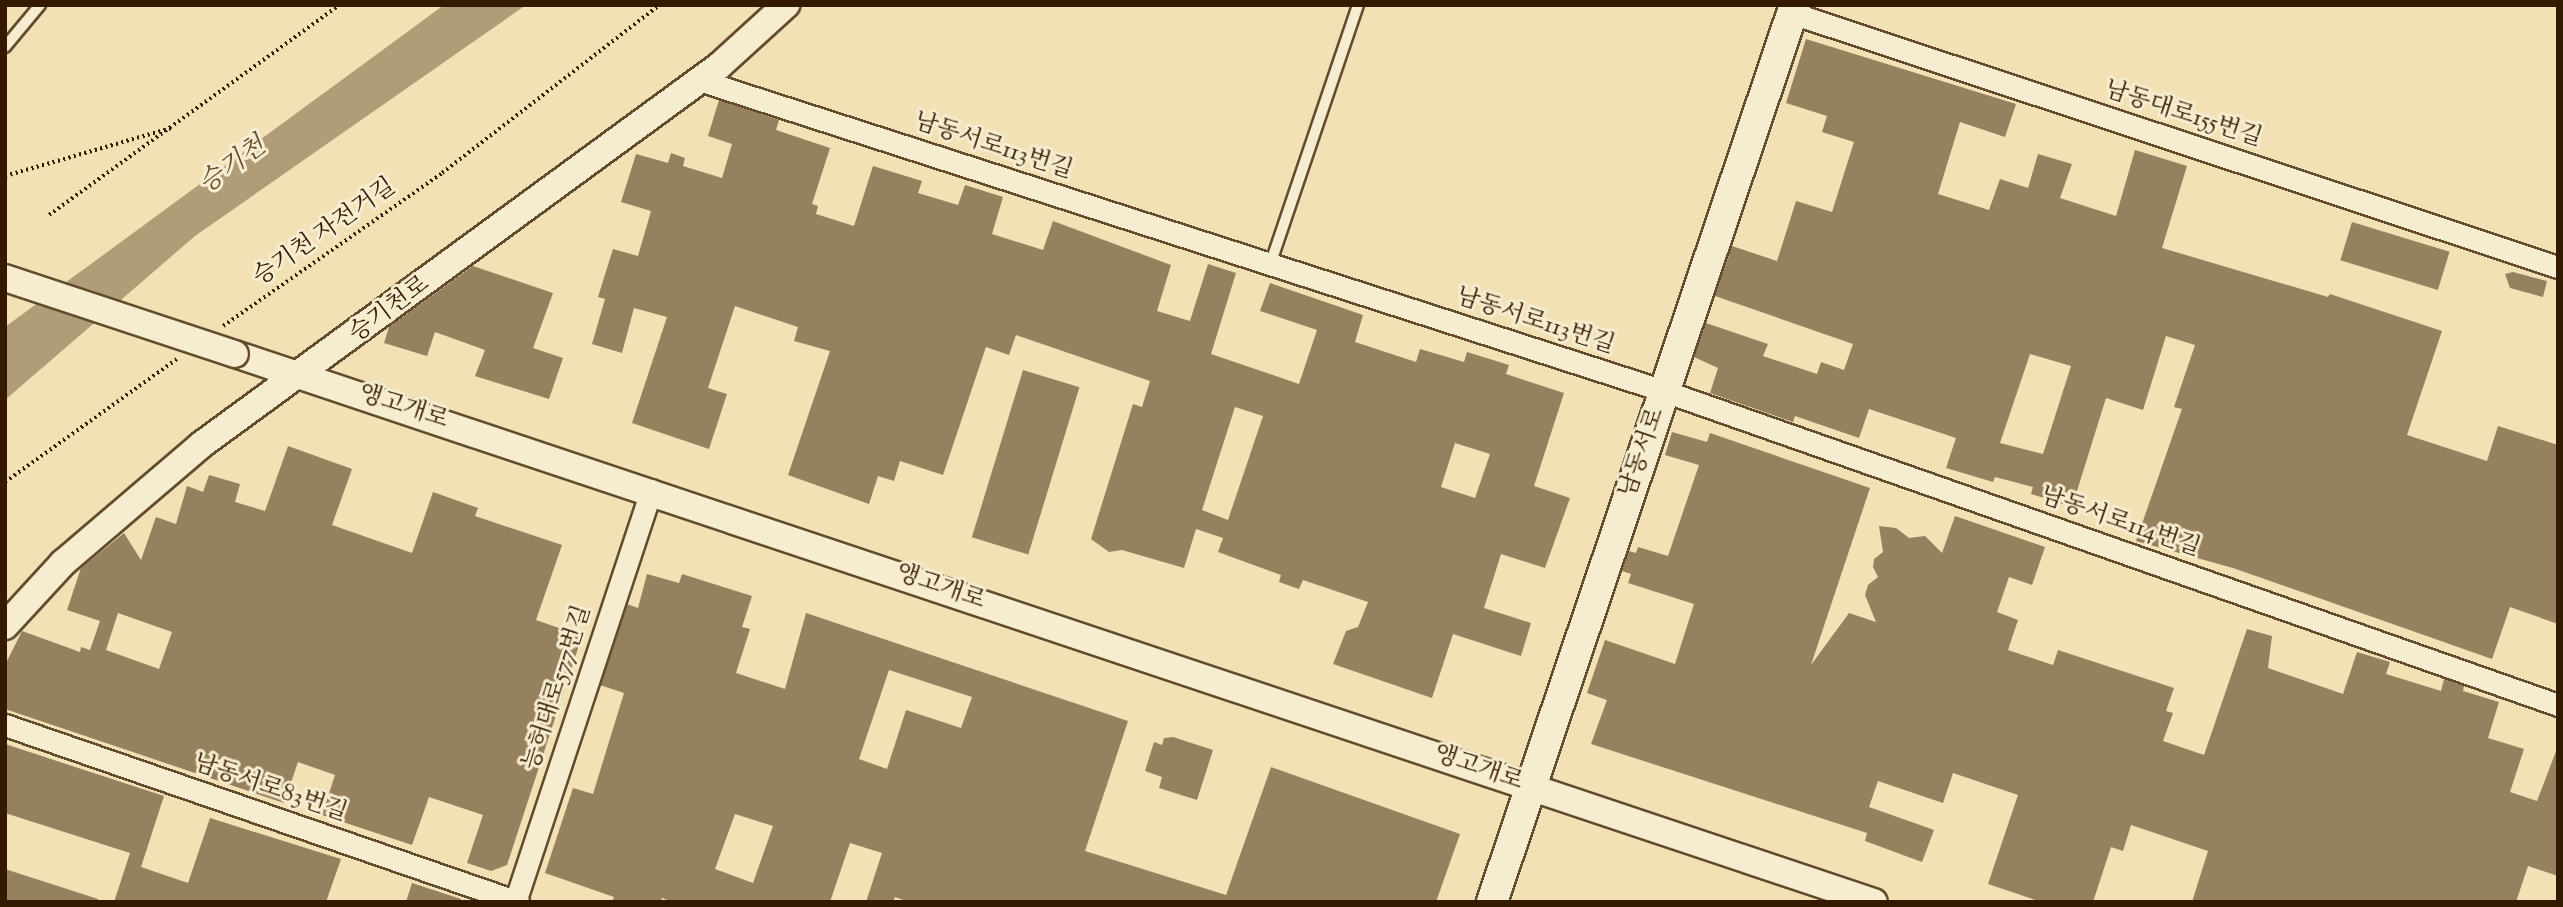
<!DOCTYPE html>
<html>
<head>
<meta charset="utf-8">
<style>
	body { margin:0 }
	#map { position:relative; width:2563px; height:907px; overflow:hidden; background:#f1e1b5; font-family:"Sorts Mill Goudy","Noto Serif KR",serif }
	div>[style] { position:absolute }
	.water>* { inset:0; background:#b09d77 }
	.building>* { inset:0; background:#96815e; transform-origin:0 0 }
	.path>* { height:3.5px; margin-top:-1.75px; transform-origin:0; background:repeating-linear-gradient(90deg,#331a00 0 2px,transparent 0 5.5px) }
	.roads { filter:drop-shadow(2px 0 #624c2d) drop-shadow(-2px 0 #624c2d) drop-shadow(0 2px #624c2d) drop-shadow(0 -2px #624c2d) }
	.service>* { height:10px; margin:-5px; padding:0 5px; transform-origin:5px; border-radius:5px; background:#f6eccf }
	.minor>* { height:21px; margin:-10.5px; padding:0 10.5px; transform-origin:10.5px; border-radius:10.5px; background:#f6eccf }
	.tertiary>* { height:26px; margin:-13px; padding:0 13px; transform-origin:13px; border-radius:13px; background:#f6eccf }
	.secondary>* { height:30px; margin:-15px; padding:0 15px; transform-origin:15px; border-radius:15px; background:#f6eccf }
	.bridges { filter:drop-shadow(2px 0 #624c2d) drop-shadow(-2px 0 #624c2d) drop-shadow(0 2px #624c2d) drop-shadow(0 -2px #624c2d) }
	.tertiary-bridge>* { height:26px; margin:-13px; padding:0 13px; transform-origin:13px; border-radius:13px; background:#f6eccf }
	span { translate:-50% -50%; white-space:nowrap; text-align:center; line-height:1.15; -webkit-text-stroke:6px #f6eccf; paint-order:stroke }
	.street-label { font-size:24px; color:#331a00 }
	.water-label { font-size:26px; color:#654e30; font-style:italic }
	.frame { position:absolute; inset:0; border:7px solid #331a00; pointer-events:none }
</style>
</head>
<body>
<div id="map">
	<div class="water">
		<div style="clip-path:polygon(444px 5px,526px 5px,195px 236px,5px 400px,5px 327px)"></div>
	</div>
	<div class="building">
		<div style="clip-path:polygon(evenodd,1806px 39px,2016px 104px,2005px 137px,1960px 122px,1938px 194px,1989px 210px,2000px 179px,2028px 188px,2038px 154px,2072px 164px,2060px 198px,2116px 216px,2135px 150px,2187px 166px,2162px 248px,2328px 297px,2330px 294px,2442px 331px,2407px 435px,2487px 461px,2498px 426px,2558px 445px,2558px 624px,2510px 607px,2492px 659px,2233px 568px,2136px 541px,2182px 409px,2174px 407px,2195px 345px,2166px 336px,2143px 410px,2106px 398px,2072px 507px,2031px 494px,2033px 487px,1995px 477px,1993px 482px,1946px 468px,1956px 438px,1869px 409px,1859px 438px,1795px 416px,1793px 422px,1710px 393px,1718px 368px,1694px 357px,1706px 323px,1768px 344px,1763px 356px,1817px 374px,1821px 362px,1844px 370px,1853px 344px,1715px 296px,1732px 246px,1777px 261px,1796px 201px,1832px 212px,1854px 142px,1822px 132px,1827px 116px,1786px 103px,1806px 39px,2030px 354px,2071px 366px,2043px 454px,2000px 443px,2030px 354px)"></div>
		<div style="clip-path:polygon(evenodd,719px 100px,779px 120px,776px 130px,830px 148px,812px 204px,818px 206px,816px 214px,854px 226px,873px 166px,922px 181px,918px 193px,958px 205px,965px 185px,1003px 197px,992px 234px,1043px 250px,1053px 221px,1171px 265px,1157px 311px,1190px 321px,1208px 264px,1236px 273px,1211px 354px,1299px 384px,1317px 330px,1260px 311px,1270px 283px,1363px 315px,1355px 342px,1416px 362px,1420px 349px,1464px 362px,1467px 352px,1509px 365px,1506px 374px,1564px 393px,1534px 486px,1570px 498px,1545px 568px,1501px 554px,1484px 608px,1531px 623px,1521px 656px,1453px 634px,1432px 698px,1333px 664px,1346px 631px,1358px 627px,1368px 602px,1303px 580px,1299px 589px,1279px 582px,1281px 575px,1218px 552px,1223px 538px,1196px 529px,1184px 568px,1122px 550px,1109px 552px,1091px 539px,1133px 404px,1142px 407px,1150px 381px,1016px 335px,1009px 355px,986px 347px,943px 475px,900px 461px,894px 481px,878px 476px,869px 504px,788px 475px,830px 351px,794px 341px,798px 327px,735px 306px,708px 388px,727px 394px,709px 449px,632px 423px,667px 317px,634px 308px,622px 353px,592px 344px,605px 299px,598px 297px,613px 249px,638px 256px,651px 211px,621px 202px,636px 154px,668px 163px,671px 153px,685px 158px,683px 166px,722px 178px,732px 144px,708px 136px,719px 100px,1235px 407px,1263px 416px,1228px 520px,1202px 510px,1235px 407px,719px 100px,1455px 443px,1490px 454px,1475px 498px,1441px 487px,1455px 443px)"></div>
		<div style="left:2352px;top:222px;width:102px;height:40px;rotate:17deg"></div>
		<div style="clip-path:polygon(473px 266px,553px 293px,533px 348px,563px 358px,549px 399px,475px 376px,485px 350px,435px 332px,427px 356px,384px 343px,389px 327px)"></div>
		<div style="clip-path:polygon(2513px 272px,2547px 281px,2543px 297px,2510px 288px,2505px 274px)"></div>
		<div style="left:1023px;top:370px;width:59px;height:175px;rotate:17deg"></div>
		<div style="clip-path:polygon(1672px 432px,1707px 442px,1710px 433px,1870px 488px,1811px 665px,1849px 613px,1876px 622px,1865px 595px,1868px 585px,1878px 577px,1873px 567px,1874px 559px,1883px 552px,1879px 526px,1896px 528px,1909px 538px,1925px 536px,1942px 553px,1955px 516px,2045px 547px,2032px 585px,2009px 577px,1997px 612px,2018px 620px,2008px 650px,2053px 665px,2058px 650px,2174px 688px,2166px 711px,2173px 713px,2163px 741px,2204px 755px,2247px 629px,2272px 636px,2268px 668px,2343px 694px,2357px 652px,2390px 662px,2386px 674px,2441px 691px,2444px 679px,2464px 686px,2463px 691px,2499px 702px,2488px 738px,2524px 749px,2510px 792px,2537px 801px,2558px 746px,2558px 876px,2528px 866px,2516px 902px,2192px 902px,2208px 851px,2131px 825px,2123px 851px,2111px 847px,2093px 902px,2041px 902px,1988px 884px,2018px 795px,1953px 773px,1943px 803px,1878px 781px,1869px 807px,1934px 830px,1922px 862px,1865px 841px,1867px 833px,1591px 744px,1607px 700px,1587px 693px,1605px 640px,1675px 664px,1694px 604px,1628px 583px,1631px 574px,1622px 571px,1629px 551px,1636px 553px,1638px 547px,1668px 556px,1699px 465px,1665px 455px)"></div>
		<div style="clip-path:polygon(evenodd,288px 446px,352px 469px,332px 525px,412px 553px,433px 492px,478px 508px,475px 516px,562px 545px,536px 620px,582px 636px,507px 865px,491px 871px,467px 863px,483px 815px,429px 797px,412px 845px,322px 815px,335px 775px,298px 762px,284px 803px,5px 709px,5px 665px,22px 631px,80px 652px,81px 647px,90px 650px,100px 621px,67px 610px,81px 568px,124px 533px,141px 560px,156px 517px,176px 524px,187px 486px,203px 492px,209px 475px,240px 484px,235px 502px,265px 511px,288px 446px,118px 613px,172px 632px,159px 669px,106px 650px,118px 613px)"></div>
		<div style="clip-path:polygon(evenodd,647px 574px,679px 583px,682px 574px,752px 596px,742px 627px,750px 629px,736px 673px,785px 689px,806px 613px,1128px 721px,1085px 851px,1226px 895px,1271px 767px,1460px 834px,1436px 902px,909px 902px,895px 897px,893px 902px,866px 902px,882px 853px,850px 843px,830px 902px,673px 902px,662px 898px,661px 902px,612px 902px,614px 897px,545px 873px,573px 788px,593px 794px,624px 693px,600px 685px,627px 604px,638px 608px,647px 574px,889px 670px,972px 697px,961px 728px,906px 710px,887px 769px,859px 759px,889px 670px,647px 574px,735px 814px,773px 826px,753px 883px,715px 869px,735px 814px)"></div>
		<div style="clip-path:polygon(1173px 737px,1213px 750px,1197px 800px,1159px 788px,1162px 777px,1145px 771px,1154px 742px,1162px 745px,1164px 738px)"></div>
		<div style="clip-path:polygon(5px 744px,164px 796px,141px 867px,188px 883px,210px 818px,341px 859px,326px 902px,114px 902px,130px 853px,5px 813px)"></div>
		<div style="clip-path:polygon(5px 869px,98px 899px,97px 902px,5px 902px)"></div>
		<div style="clip-path:polygon(412px 883px,461px 899px,460px 902px,406px 902px)"></div>
	</div>
	<div class="path">
		<div style="left:5px;top:176px;width:173px;rotate:-16.1deg"></div>
		<div style="left:49px;top:215px;width:358px;rotate:-35.9deg"></div>
		<div style="left:223px;top:326px;width:267px;rotate:-34.9deg"></div>
		<div style="left:442px;top:173px;width:274px;rotate:-37.7deg"></div>
		<div style="left:5px;top:482px;width:211px;rotate:-35.6deg"></div>
	</div>
	<div class="roads">
		<div class="service">
			<div style="left:5px;top:47px;width:55px;rotate:-50.2deg"></div>
			<div style="left:1270px;top:265px;width:274px;rotate:-71.3deg"></div>
		</div>
		<div class="minor">
			<div style="left:1792px;top:13px;width:807px;rotate:18.35deg"></div>
			<div style="left:699px;top:80px;width:1014px;rotate:17.86deg"></div>
			<div style="left:1664px;top:391px;width:948px;rotate:19.35deg"></div>
			<div style="left:5px;top:725px;width:543px;rotate:19.04deg"></div>
			<div style="left:515px;top:902px;width:434px;rotate:-71.7deg"></div>
		</div>
		<div class="tertiary">
			<div style="left:235px;top:354px;width:1728px;rotate:18.49deg"></div>
			<div style="left:5px;top:626px;width:86px;rotate:-47.4deg"></div>
			<div style="left:63px;top:563px;width:182px;rotate:-40.5deg"></div>
			<div style="left:201px;top:445px;width:642px;rotate:-36.19deg"></div>
			<div style="left:719px;top:66px;width:91px;rotate:-42.3deg"></div>
		</div>
		<div class="secondary">
			<div style="left:1492px;top:902px;width:947px;rotate:-71.34deg"></div>
		</div>
	</div>
	<div class="bridges">
		<div class="tertiary-bridge">
			<div style="left:5px;top:278px;width:242px;rotate:18.3deg"></div>
		</div>
	</div>
	<div class="street-label">
		<span style="left:2183px;top:115px;rotate:18deg">남동대로155번길</span>
		<span style="left:993px;top:147px;rotate:18deg">남동서로113번길</span>
		<span style="left:325px;top:233px;rotate:-35deg">승기천 자전거길</span>
		<span style="left:390px;top:310px;rotate:-37deg">승기천로</span>
		<span style="left:1535px;top:322px;rotate:18deg">남동서로113번길</span>
		<span style="left:403px;top:408px;rotate:18deg">앵고개로</span>
		<span style="left:1643px;top:453px;rotate:-71deg">남동서로</span>
		<span style="left:2120px;top:523px;rotate:19deg">남동서로114번길</span>
		<span style="left:940px;top:588px;rotate:19deg">앵고개로</span>
		<span style="left:558px;top:688px;rotate:-72deg">능허대로577번길</span>
		<span style="left:1478px;top:769px;rotate:19deg">앵고개로</span>
		<span style="left:270px;top:789px;rotate:19deg">남동서로83번길</span>
	</div>
	<div class="water-label">
		<span style="left:233px;top:166px;rotate:-36deg">승기천</span>
	</div>
	<div class="frame"></div>
</div>
</body>
</html>
